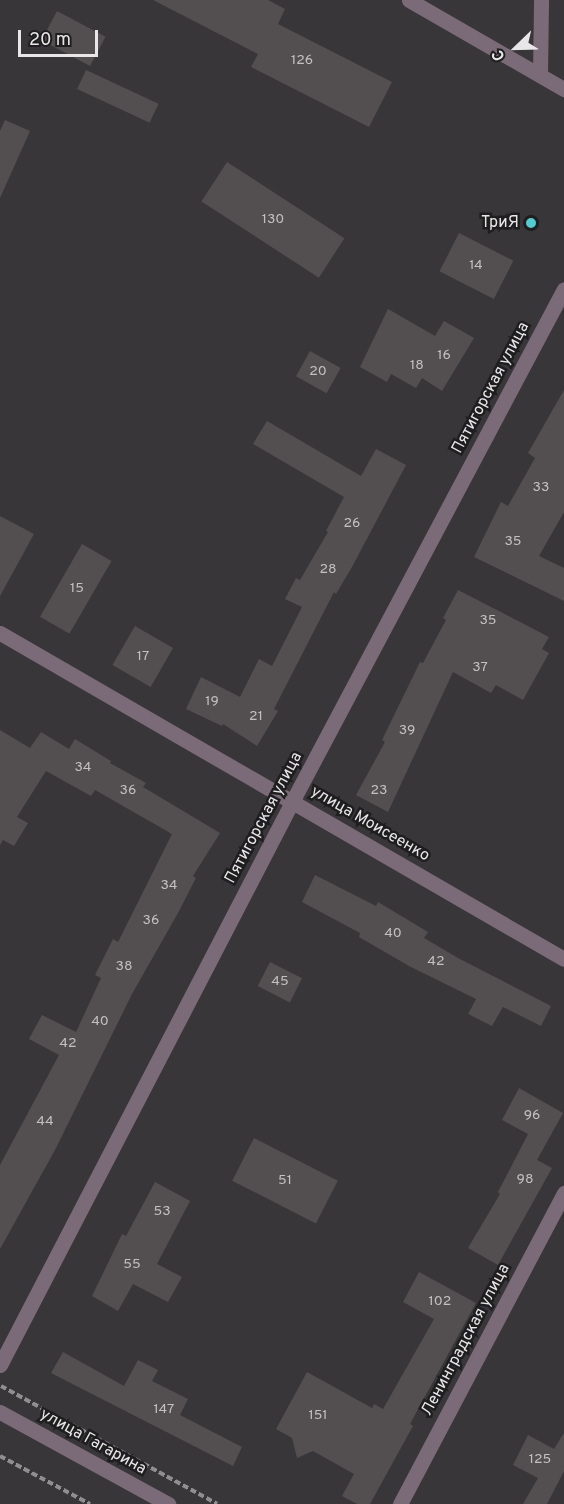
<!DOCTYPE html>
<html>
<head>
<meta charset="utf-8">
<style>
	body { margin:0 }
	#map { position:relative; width:564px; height:1504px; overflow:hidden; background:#383639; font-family:Overpass,sans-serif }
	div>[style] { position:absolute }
	.building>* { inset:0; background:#534f50; transform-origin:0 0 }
	.path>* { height:4px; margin-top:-2px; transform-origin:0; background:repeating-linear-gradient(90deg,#908e91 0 6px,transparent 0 9px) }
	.minor>* { height:15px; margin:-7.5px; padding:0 7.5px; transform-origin:7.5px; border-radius:7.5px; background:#7b6b78 }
	.tertiary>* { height:15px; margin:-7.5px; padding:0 7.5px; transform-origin:7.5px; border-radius:7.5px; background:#7b6b78 }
	.dots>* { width:16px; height:16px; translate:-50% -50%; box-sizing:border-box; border:3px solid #1f1e1f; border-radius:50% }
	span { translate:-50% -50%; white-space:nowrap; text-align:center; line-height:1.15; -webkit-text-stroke:5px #1f1e1f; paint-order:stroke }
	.number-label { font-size:14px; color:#c3c0c2 }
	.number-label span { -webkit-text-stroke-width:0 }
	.poi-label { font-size:16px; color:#e8e6e8 }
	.right { translate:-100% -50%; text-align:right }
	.street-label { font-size:16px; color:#e8e6e8 }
	.north { position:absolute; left:486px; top:18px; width:60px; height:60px; -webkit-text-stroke:4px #1f1e1f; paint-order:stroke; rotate:247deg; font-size:16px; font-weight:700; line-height:24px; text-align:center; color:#e8e6e8 }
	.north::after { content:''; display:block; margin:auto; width:21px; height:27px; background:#e8e6e8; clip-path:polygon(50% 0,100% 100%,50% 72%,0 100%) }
	.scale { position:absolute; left:18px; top:30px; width:80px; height:27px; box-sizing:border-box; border:3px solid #e8e6e8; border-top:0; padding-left:8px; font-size:18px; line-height:21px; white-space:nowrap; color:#e8e6e8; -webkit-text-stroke:4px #1f1e1f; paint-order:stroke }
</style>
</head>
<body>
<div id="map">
	<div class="building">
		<div style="clip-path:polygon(153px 0,268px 0,285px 9px,278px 24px,392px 82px,369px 127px,251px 67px,258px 54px)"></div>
		<div style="left:57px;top:11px;width:55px;height:33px;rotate:28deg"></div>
		<div style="left:86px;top:70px;width:80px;height:21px;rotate:25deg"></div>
		<div style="clip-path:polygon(5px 120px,30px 131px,0 198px,0 131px)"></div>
		<div style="left:227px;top:162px;width:140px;height:47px;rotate:33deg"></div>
		<div style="left:459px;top:233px;width:61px;height:43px;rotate:27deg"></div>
		<div style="clip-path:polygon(388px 309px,435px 336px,444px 321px,474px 338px,442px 391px,422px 378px,416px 388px,391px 374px,387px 382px,360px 367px)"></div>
		<div style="left:310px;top:351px;width:35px;height:29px;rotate:29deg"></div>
		<div style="clip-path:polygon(564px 390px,564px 512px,539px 556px,564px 568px,564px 601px,474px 557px,501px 502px,508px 506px,535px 458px,528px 453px)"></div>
		<div style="clip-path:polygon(267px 421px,361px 476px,376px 449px,406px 465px,352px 567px,336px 594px,334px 592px,274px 709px,278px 711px,257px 746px,223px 724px,222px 726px,186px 709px,201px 677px,240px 697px,259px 659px,272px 666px,302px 607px,285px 599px,296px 578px,300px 580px,328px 532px,326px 531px,344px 497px,253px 444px)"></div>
		<div style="clip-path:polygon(0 516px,34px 534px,0 596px)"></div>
		<div style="left:82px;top:544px;width:34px;height:84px;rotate:30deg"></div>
		<div style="clip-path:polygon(458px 590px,549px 637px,542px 649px,549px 653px,523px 700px,496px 685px,491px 693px,453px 672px,388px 812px,356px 795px,385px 742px,382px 740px,420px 662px,423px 663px,446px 620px,443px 618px)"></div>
		<div style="left:135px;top:626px;width:44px;height:45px;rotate:30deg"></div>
		<div style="clip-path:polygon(0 730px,30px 748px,41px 732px,69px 749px,75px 739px,111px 761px,110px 763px,146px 783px,143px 787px,220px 833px,193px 876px,196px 878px,178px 913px,132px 994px,55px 1150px,0 1249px,0 1165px,59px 1055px,29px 1039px,42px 1015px,76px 1032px,101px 978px,95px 975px,113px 939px,118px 942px,172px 834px,95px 790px,91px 796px,46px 771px,17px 817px,28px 823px,14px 846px,3px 840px,0 845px)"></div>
		<div style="clip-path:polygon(315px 875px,376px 906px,378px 902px,428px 932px,424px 938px,458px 958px,551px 1006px,541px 1026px,503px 1007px,492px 1026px,468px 1014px,476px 999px,409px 966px,359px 937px,360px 933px,302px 902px)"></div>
		<div style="left:270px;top:962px;width:36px;height:27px;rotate:27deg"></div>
		<div style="clip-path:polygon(519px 1088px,563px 1113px,537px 1160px,552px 1168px,498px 1265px,468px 1248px,500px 1194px,498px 1192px,528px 1134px,502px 1120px)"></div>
		<div style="left:254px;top:1138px;width:94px;height:48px;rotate:27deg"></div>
		<div style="clip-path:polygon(155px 1182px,190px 1201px,157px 1264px,182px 1277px,168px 1302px,133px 1284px,118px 1311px,92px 1296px,122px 1234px,126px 1236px)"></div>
		<div style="clip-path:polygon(419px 1272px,476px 1303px,410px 1424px,413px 1426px,370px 1504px,357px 1504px,342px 1496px,354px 1474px,313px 1451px,297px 1458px,292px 1438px,276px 1429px,307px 1372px,372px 1408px,374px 1404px,383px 1409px,434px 1319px,403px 1302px)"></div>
		<div style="clip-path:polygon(63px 1352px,124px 1386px,138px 1360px,158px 1370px,152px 1381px,188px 1399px,180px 1415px,242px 1447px,233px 1466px,51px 1373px)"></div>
		<div style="clip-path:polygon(564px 1433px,564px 1471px,547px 1504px,523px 1504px,538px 1478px,513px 1465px,528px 1435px,554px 1449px)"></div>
	</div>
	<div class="path">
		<div style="left:1px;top:1386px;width:246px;rotate:28.6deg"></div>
		<div style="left:0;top:1456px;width:102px;rotate:28.1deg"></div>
	</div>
	<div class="minor">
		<div style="left:409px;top:0;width:179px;rotate:29.9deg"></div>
		<div style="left:540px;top:75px;width:75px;rotate:-89.2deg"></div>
		<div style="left:0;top:633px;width:651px;rotate:30.03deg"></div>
		<div style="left:0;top:1365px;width:636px;rotate:-62.59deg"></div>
		<div style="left:293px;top:800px;width:578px;rotate:-62.06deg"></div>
		<div style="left:400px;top:1504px;width:352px;rotate:-62.2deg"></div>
	</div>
	<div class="tertiary">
		<div style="left:0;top:1412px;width:192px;rotate:28.7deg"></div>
	</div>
	<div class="dots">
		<div style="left:531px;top:223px;background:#51ccd1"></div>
	</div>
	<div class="number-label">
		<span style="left:302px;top:61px">126</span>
		<span style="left:273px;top:220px">130</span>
		<span style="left:476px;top:266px">14</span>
		<span style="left:444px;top:356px">16</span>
		<span style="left:417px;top:366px">18</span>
		<span style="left:318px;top:372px">20</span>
		<span style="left:541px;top:488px">33</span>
		<span style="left:352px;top:524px">26</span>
		<span style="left:513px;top:542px">35</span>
		<span style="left:328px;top:570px">28</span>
		<span style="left:77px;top:589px">15</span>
		<span style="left:488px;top:621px">35</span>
		<span style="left:143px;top:657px">17</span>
		<span style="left:480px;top:668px">37</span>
		<span style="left:212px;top:702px">19</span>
		<span style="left:256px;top:717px">21</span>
		<span style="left:407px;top:731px">39</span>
		<span style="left:83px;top:768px">34</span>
		<span style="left:128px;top:791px">36</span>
		<span style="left:379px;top:791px">23</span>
		<span style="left:169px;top:886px">34</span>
		<span style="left:151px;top:921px">36</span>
		<span style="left:393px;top:934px">40</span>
		<span style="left:436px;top:962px">42</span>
		<span style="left:124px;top:967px">38</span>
		<span style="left:280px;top:982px">45</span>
		<span style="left:100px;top:1022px">40</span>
		<span style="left:68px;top:1044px">42</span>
		<span style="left:532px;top:1116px">96</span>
		<span style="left:45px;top:1122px">44</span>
		<span style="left:525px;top:1180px">98</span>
		<span style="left:285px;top:1181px">51</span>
		<span style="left:162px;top:1212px">53</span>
		<span style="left:132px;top:1265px">55</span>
		<span style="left:440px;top:1302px">102</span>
		<span style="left:164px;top:1410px">147</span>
		<span style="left:318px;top:1416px">151</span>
		<span style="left:540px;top:1460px">125</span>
	</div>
	<div class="poi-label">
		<span class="right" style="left:519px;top:223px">ТриЯ</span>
	</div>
	<div class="street-label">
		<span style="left:491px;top:388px;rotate:-62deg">Пятигорская улица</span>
		<span style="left:264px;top:818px;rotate:-62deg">Пятигорская улица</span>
		<span style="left:370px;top:824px;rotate:30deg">улица Моисеенко</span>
		<span style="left:466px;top:1340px;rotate:-62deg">Ленинградская улица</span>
		<span style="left:93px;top:1442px;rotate:29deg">улица Гагарина</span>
	</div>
	<div class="north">С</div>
	<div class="scale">20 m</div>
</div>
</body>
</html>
